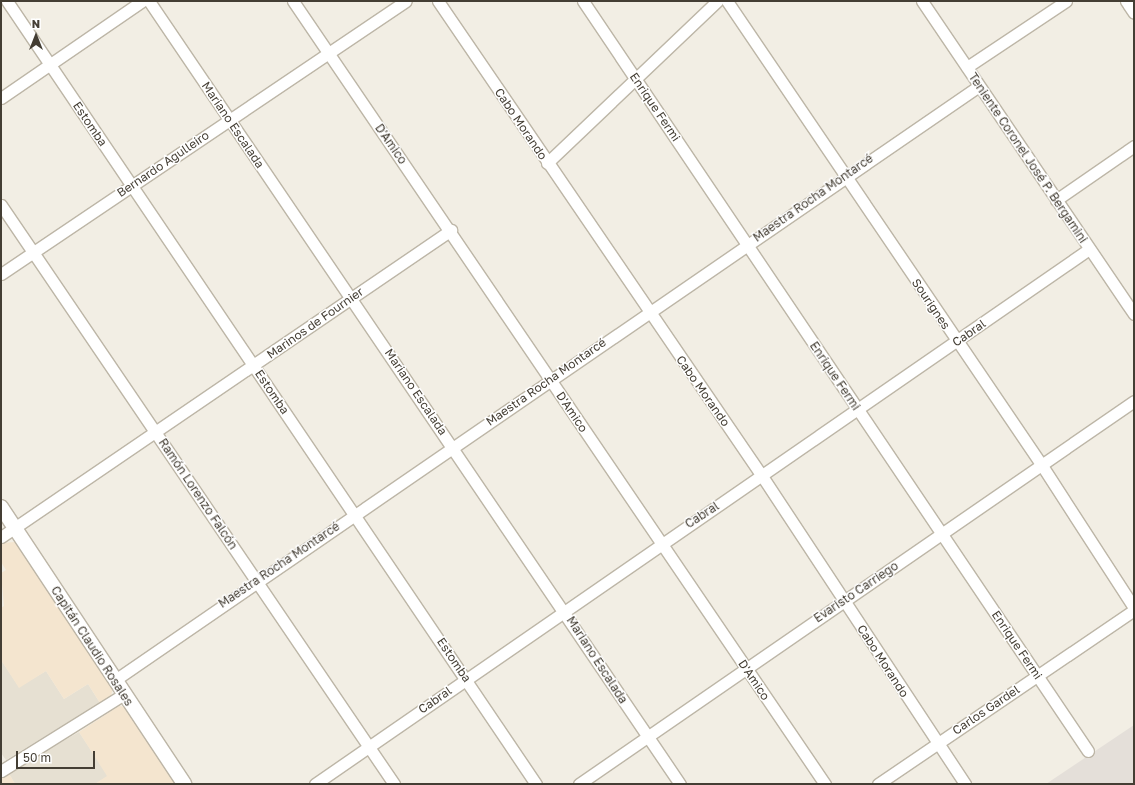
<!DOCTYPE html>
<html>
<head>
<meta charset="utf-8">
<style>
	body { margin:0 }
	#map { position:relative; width:1135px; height:785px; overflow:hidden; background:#f2eee4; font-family:"Golos Text",sans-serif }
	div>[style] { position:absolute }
	.residential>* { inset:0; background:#e6e0d2 }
	.commercial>* { inset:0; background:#f4e5cf }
	.industrial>* { inset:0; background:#e4dfd9 }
	.roads { filter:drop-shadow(1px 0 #bdb6a7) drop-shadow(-1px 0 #bdb6a7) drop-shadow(0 1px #bdb6a7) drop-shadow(0 -1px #bdb6a7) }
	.minor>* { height:11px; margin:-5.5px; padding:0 5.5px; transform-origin:5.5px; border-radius:5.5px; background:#fff }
	.tertiary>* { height:14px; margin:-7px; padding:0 7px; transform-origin:7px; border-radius:7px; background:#fff }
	span { translate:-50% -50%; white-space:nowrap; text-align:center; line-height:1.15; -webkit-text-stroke:3px #fff; paint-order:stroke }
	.street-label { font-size:12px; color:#443e34 }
	.frame { position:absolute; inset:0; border:2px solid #443e34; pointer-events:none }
	.north { position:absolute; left:16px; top:16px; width:40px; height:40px; -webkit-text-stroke:3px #fff; paint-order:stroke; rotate:0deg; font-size:11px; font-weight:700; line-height:16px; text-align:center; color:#443e34 }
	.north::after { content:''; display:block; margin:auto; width:14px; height:18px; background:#443e34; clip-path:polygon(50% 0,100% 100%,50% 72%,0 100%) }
	.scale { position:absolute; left:16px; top:751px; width:79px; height:18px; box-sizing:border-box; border:2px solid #443e34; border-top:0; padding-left:5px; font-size:12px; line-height:14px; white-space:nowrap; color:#443e34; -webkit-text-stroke:3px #fff; paint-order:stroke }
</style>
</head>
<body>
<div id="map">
	<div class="residential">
		<div style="clip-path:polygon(1px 660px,19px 687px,46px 671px,64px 699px,88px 684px,100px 703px,6px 760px,1px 753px)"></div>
		<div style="clip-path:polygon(79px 732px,108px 776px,95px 784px,15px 784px,8px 772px)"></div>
	</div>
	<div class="commercial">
		<div style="clip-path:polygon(15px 542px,113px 688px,111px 696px,100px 703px,88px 684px,64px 699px,46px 671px,19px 688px,1px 660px,1px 608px,4px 606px,1px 573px,6px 570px,1px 562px,1px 543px)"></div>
		<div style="clip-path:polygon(119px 706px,126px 707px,178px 784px,95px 784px,107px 776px,79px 732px)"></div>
		<div style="clip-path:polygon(8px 772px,15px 784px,1px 784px,1px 777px)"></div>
	</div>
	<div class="industrial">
		<div style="clip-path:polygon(1134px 725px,1134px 784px,1046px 784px)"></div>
	</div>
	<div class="roads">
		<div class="minor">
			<div style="left:7px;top:1px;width:945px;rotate:55.96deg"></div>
			<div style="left:149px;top:1px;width:946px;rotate:55.86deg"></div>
			<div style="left:293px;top:1px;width:947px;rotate:55.81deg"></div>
			<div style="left:438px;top:1px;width:575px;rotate:55.7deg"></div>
			<div style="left:762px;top:476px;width:369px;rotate:56.6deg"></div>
			<div style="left:583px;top:1px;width:904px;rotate:56.05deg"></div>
			<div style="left:727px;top:1px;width:559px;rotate:55.86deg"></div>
			<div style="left:1041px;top:464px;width:171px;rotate:57.1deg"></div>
			<div style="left:922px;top:1px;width:378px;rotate:55.9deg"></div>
			<div style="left:1126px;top:1px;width:14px;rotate:56deg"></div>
			<div style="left:967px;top:67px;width:119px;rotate:-33.7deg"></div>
			<div style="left:1px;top:98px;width:171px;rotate:-34.5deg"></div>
			<div style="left:547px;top:163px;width:235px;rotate:-43.6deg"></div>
			<div style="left:1056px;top:200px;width:95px;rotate:-34.7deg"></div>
			<div style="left:1px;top:205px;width:700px;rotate:55.83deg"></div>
			<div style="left:1px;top:274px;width:488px;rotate:-34deg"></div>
			<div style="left:1px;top:537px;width:545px;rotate:-34.3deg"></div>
			<div style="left:115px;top:680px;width:1048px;rotate:-34.51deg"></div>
			<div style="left:1px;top:771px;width:145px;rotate:-32deg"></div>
			<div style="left:315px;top:784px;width:941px;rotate:-34.65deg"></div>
			<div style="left:579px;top:784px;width:674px;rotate:-34.61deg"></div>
			<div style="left:878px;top:784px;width:310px;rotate:-34.2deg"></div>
		</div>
		<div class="tertiary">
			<div style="left:1px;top:507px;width:332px;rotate:56.5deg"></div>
		</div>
	</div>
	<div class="street-label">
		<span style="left:655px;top:107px;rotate:56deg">Enrique Fermi</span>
		<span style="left:90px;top:124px;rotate:56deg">Estomba</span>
		<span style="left:521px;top:124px;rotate:56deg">Cabo Morando</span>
		<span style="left:233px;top:125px;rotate:56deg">Mariano Escalada</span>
		<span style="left:391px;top:144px;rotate:55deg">D'Amico</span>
		<span style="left:1028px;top:158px;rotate:56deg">Teniente Coronel José P. Bergamini</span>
		<span style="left:163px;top:164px;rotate:-34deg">Bernardo Agulleiro</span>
		<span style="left:813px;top:198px;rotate:-35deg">Maestra Rocha Montarcé</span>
		<span style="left:931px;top:304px;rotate:56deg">Sourignes</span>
		<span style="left:315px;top:323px;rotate:-35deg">Marinos de Fournier</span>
		<span style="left:969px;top:333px;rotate:-35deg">Cabral</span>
		<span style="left:835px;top:376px;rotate:56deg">Enrique Fermi</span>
		<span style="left:546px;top:382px;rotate:-35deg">Maestra Rocha Montarcé</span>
		<span style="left:703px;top:391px;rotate:55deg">Cabo Morando</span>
		<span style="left:272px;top:392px;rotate:56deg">Estomba</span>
		<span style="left:416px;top:392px;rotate:56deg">Mariano Escalada</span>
		<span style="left:572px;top:412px;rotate:56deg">D'Amico</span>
		<span style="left:198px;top:494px;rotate:56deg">Ramón Lorenzo Falcón</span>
		<span style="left:702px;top:515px;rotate:-33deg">Cabral</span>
		<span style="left:279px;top:565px;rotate:-34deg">Maestra Rocha Montarcé</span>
		<span style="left:856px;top:592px;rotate:-34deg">Evaristo Carriego</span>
		<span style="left:1017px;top:645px;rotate:56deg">Enrique Fermi</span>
		<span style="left:92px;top:646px;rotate:57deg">Capitán Claudio Rosales</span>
		<span style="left:454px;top:660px;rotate:56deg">Estomba</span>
		<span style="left:597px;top:660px;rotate:57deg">Mariano Escalada</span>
		<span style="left:883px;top:661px;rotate:57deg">Cabo Morando</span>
		<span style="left:754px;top:680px;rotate:56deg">D'Amico</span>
		<span style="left:435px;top:700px;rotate:-35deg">Cabral</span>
		<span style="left:986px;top:710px;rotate:-34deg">Carlos Gardel</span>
	</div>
	<div class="frame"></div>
	<div class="north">N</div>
	<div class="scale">50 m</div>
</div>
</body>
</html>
